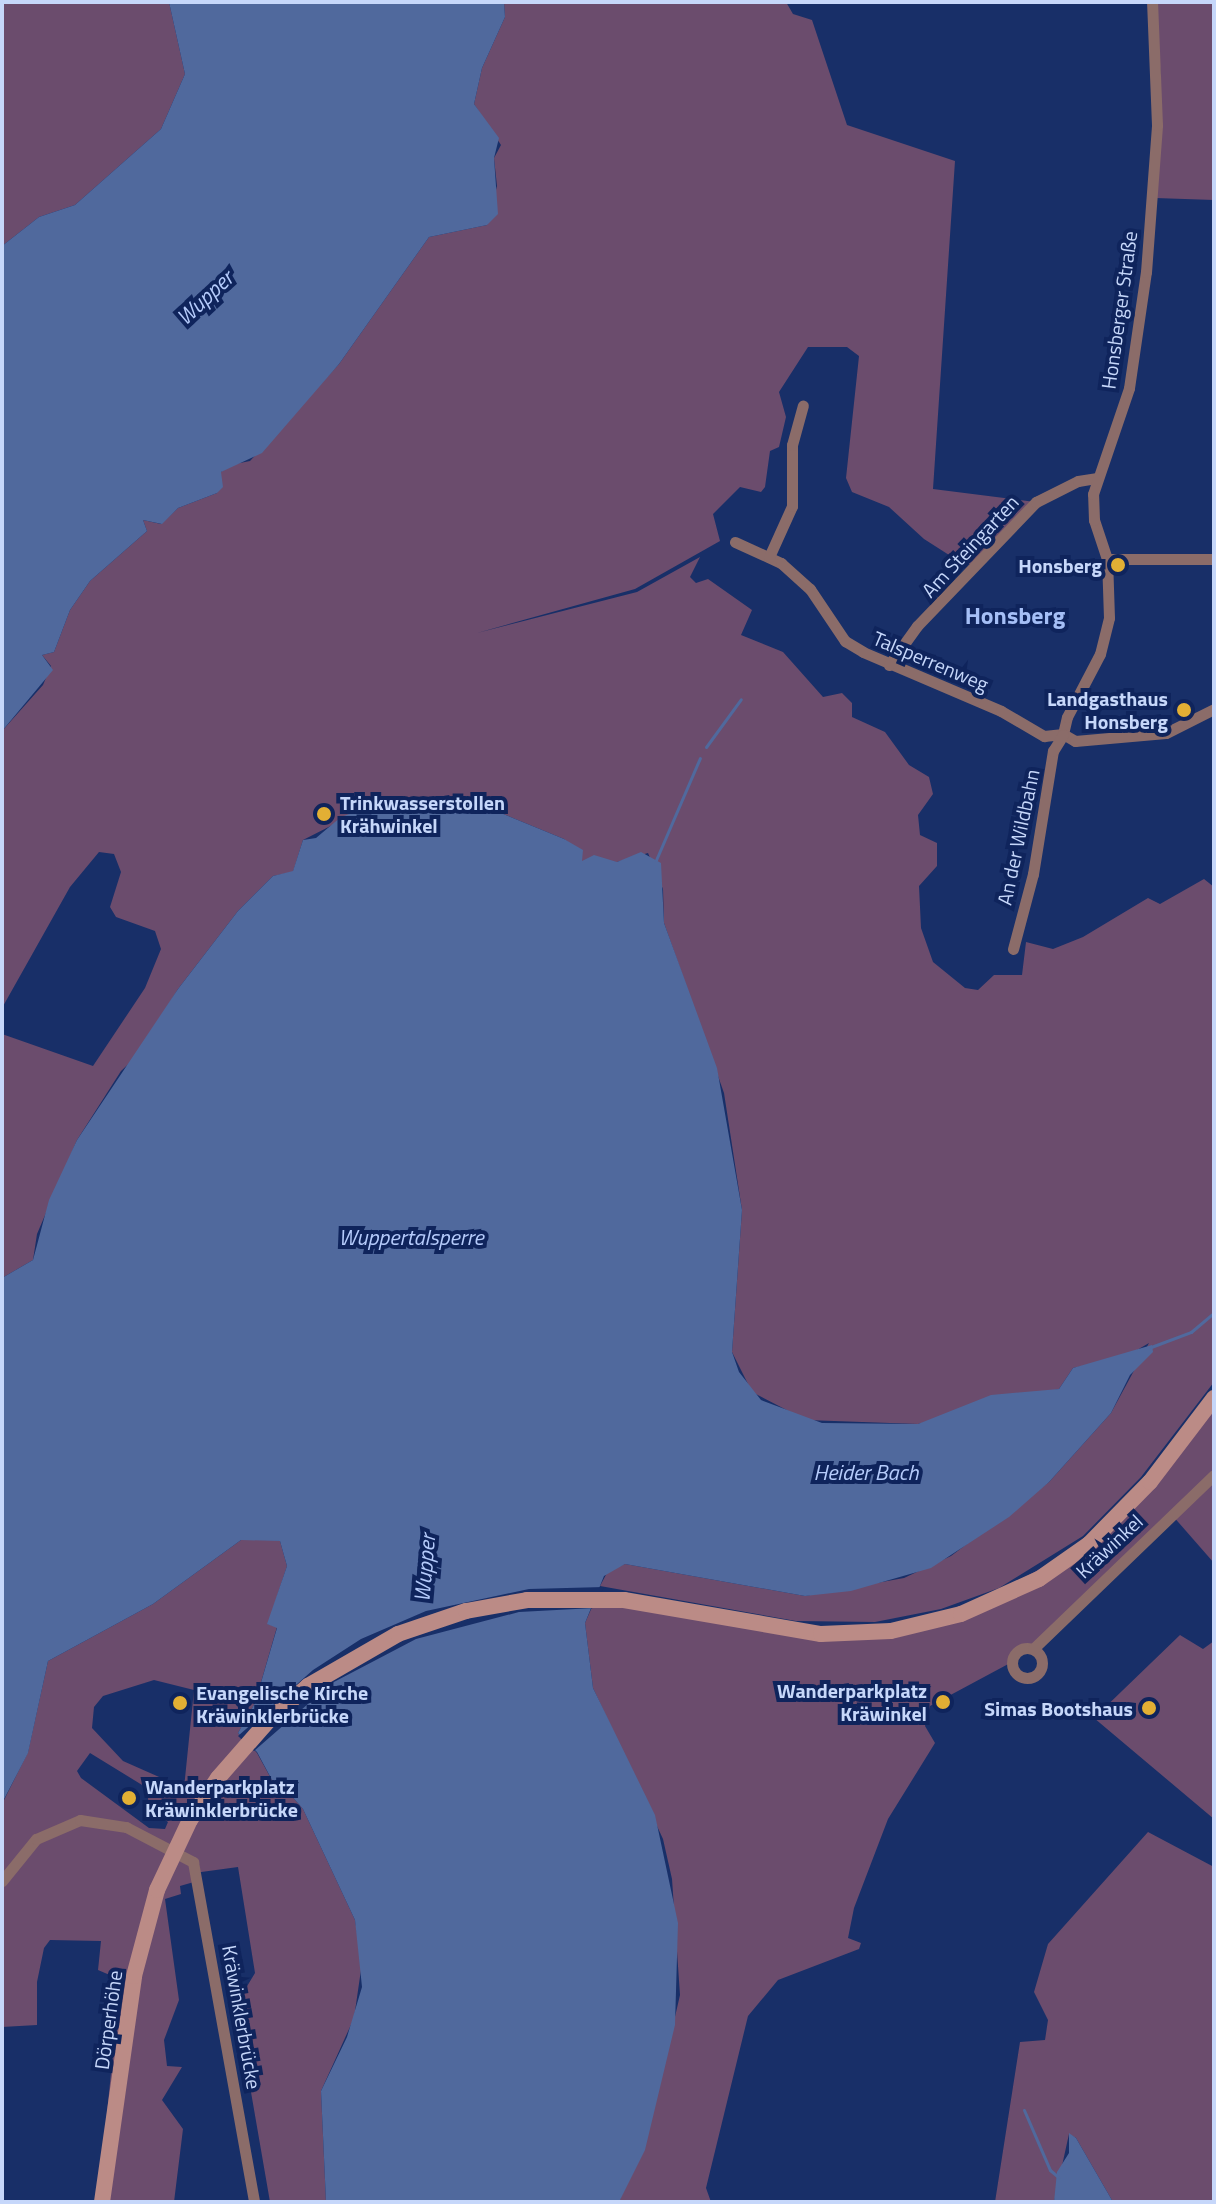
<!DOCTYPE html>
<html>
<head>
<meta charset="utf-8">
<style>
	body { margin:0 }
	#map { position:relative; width:1216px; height:2204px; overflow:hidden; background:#182f68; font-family:"Titillium Web",sans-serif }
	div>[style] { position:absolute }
	.green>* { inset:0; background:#6b4c6d }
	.water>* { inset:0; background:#50699d }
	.pier>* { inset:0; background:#182f68 }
	.stream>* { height:3px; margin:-1.5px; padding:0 1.5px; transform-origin:1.5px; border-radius:1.5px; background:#50699d }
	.street>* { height:11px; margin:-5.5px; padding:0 5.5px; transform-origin:5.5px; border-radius:5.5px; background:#8b6c69 }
	.street>.ring { margin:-5.5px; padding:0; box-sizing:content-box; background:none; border:11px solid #8b6c69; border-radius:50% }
	.secondary>* { height:16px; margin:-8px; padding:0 8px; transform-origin:8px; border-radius:8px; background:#bb8b86 }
	.dots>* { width:22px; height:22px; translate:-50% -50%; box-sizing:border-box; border:4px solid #0f245c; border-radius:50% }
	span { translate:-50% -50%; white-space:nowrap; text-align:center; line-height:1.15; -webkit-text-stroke:8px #0f245c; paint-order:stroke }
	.street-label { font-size:20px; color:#c6d7fa }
	.poi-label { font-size:20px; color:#c6d7fa; font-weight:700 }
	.right { translate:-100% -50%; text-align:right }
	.left { translate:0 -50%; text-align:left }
	.water-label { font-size:22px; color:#b5cbfb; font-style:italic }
	.quarter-label { font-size:24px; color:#a5bff6; font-weight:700 }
	.frame { position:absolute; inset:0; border:4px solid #c6d7fa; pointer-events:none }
</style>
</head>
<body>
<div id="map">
	<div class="green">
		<div style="clip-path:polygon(2px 2px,169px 2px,185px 74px,161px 129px,75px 205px,39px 217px,2px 246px)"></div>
		<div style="clip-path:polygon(504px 2px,786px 2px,793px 14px,812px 20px,847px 125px,955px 161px,933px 489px,1035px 502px,974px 565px,960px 562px,924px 539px,889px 507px,852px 492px,846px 478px,859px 356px,847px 347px,808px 347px,779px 392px,786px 417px,779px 447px,770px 451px,765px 487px,761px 492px,740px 487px,713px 514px,720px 541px,635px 589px,477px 633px,637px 592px,700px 557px,690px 577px,696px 583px,708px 579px,752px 610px,741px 635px,783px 652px,823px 697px,842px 693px,852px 703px,852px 717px,885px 732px,909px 765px,929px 777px,933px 794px,918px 815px,920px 835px,937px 843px,937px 866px,919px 886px,921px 928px,933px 962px,965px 988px,978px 990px,994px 975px,1022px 975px,1026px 942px,1053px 949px,1083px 937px,1148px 898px,1160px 904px,1204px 879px,1214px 887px,1214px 1382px,1141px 1477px,1083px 1536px,999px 1588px,941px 1609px,875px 1622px,796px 1621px,600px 1586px,608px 1571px,625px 1564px,805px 1596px,904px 1578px,951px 1556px,1049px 1482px,1111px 1413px,1149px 1343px,1125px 1357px,1073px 1368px,1059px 1389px,918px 1424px,806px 1420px,752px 1392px,732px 1352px,742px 1210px,724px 1093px,664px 923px,663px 889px,648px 853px,617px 862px,582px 861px,577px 849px,564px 839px,484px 806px,467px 812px,473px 804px,462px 800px,448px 810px,441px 797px,392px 801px,375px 810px,368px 807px,303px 840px,293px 872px,273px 876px,238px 911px,178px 989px,137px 1056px,121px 1071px,77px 1140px,37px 1234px,33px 1260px,2px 1278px,2px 1034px,93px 1066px,145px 988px,161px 949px,155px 931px,116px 917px,110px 907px,121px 872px,114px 854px,99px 852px,70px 887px,2px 1008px,2px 731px,43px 685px,51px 666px,42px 655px,54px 652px,70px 610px,90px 581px,147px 531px,143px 520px,161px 524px,178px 508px,217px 493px,221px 472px,230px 465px,250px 461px,339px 364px,429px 237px,487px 225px,497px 186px,494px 158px,501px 145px,474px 104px,482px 68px,505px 17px)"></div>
		<div style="clip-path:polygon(1155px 2px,1214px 2px,1214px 200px,1155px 198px,1161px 79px)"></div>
		<div style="clip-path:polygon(1214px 1398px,1214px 1475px,1033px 1649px,1020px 1649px,1012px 1662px,930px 1706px,925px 1726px,935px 1743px,888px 1819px,854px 1908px,848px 1938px,861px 1943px,859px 1949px,778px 1980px,748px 2016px,706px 2188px,711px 2202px,619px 2202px,661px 2078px,680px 1995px,672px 1879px,663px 1839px,593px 1688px,585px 1623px,596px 1598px,794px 1632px,943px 1619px,1089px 1544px)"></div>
		<div style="clip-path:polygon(1214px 1478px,1214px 1563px,1172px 1515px)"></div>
		<div style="clip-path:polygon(evenodd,258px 1537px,280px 1541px,287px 1566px,268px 1624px,277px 1627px,255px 1703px,238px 1733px,257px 1753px,279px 1793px,289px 1793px,303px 1809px,355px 1920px,362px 1963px,354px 2018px,321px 2091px,326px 2202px,270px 2202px,234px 1994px,243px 1993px,255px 1973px,238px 1867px,194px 1873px,194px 1882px,180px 1886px,181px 1894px,165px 1899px,179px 2000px,164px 2040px,167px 2066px,182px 2067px,162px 2100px,183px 2129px,174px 2202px,107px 2202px,106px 2123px,117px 2013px,112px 1976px,98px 1970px,101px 1941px,50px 1940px,44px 1948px,37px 1982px,37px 2025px,2px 2027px,2px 1804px,28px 1752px,48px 1661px,153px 1604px,241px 1540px,258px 1537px,154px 1680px,194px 1690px,184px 1788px,123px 1761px,92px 1728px,94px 1707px,103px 1696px,154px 1680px,258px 1537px,90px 1753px,147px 1788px,149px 1808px,168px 1822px,165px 1829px,149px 1828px,81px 1778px,77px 1771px,90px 1753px)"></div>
		<div style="clip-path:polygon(1180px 1635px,1203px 1649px,1214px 1641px,1214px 1819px,1094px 1718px)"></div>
		<div style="clip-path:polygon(1148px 1832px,1214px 1867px,1214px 2202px,1113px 2202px,1076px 2138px,1069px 2134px,1054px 2202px,995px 2202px,1020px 2042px,1045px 2040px,1048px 2020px,1034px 1992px,1048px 1944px)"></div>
	</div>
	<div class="water">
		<div style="clip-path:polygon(169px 2px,504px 2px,505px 17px,482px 68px,474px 104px,499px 138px,494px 158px,498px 214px,487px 225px,429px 237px,339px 364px,262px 453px,221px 472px,223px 487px,217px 493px,178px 508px,162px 524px,143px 520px,147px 531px,90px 581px,70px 610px,54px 652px,42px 655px,53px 670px,2px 731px,2px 246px,39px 217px,75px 205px,161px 129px,185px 74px)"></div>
		<div style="clip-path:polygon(441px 797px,448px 810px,462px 800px,473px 803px,468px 812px,484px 806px,564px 839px,583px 850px,582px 861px,594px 855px,617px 862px,641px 852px,661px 863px,664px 923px,717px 1068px,742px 1210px,732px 1352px,739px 1372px,761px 1400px,822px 1423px,918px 1424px,991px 1395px,1059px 1389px,1073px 1368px,1152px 1345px,1153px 1352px,1130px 1375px,1111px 1413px,1049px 1482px,1009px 1517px,931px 1568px,851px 1591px,805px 1596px,625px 1564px,604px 1576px,585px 1623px,593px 1688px,655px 1815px,678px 1923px,675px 2025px,645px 2150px,619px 2202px,326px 2202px,321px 2091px,347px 2037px,362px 1987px,355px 1920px,303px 1809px,289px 1793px,279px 1793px,257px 1752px,238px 1733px,255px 1703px,277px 1628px,267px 1624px,287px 1566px,280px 1541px,241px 1540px,153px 1604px,48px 1661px,28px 1753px,2px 1803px,2px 1278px,33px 1260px,49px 1200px,77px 1140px,178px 989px,238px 911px,273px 876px,293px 871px,303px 840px,316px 838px,341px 817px,368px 807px,383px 809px,399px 798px,414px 802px)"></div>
		<div style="clip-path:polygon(1069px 2133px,1076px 2138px,1113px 2202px,1054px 2202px,1057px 2172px,1069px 2153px)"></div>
	</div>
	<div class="pier">
		<div style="clip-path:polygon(604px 1587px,594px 1608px,519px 1612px,416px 1639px,332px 1683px,254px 1751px,238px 1736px,313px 1670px,361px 1639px,426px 1611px,529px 1589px)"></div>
	</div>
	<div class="stream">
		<div style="left:706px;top:747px;width:59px;rotate:-53.9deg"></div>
		<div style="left:656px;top:860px;width:111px;rotate:-66.7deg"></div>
		<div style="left:1151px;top:1347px;width:43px;rotate:-20.6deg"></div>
		<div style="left:1191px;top:1332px;width:30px;rotate:-40deg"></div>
		<div style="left:1024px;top:2110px;width:65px;rotate:66.6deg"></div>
		<div style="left:1050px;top:2170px;width:11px;rotate:41deg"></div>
	</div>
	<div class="street">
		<div style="left:735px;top:542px;width:51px;rotate:24.5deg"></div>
		<div style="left:781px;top:563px;width:39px;rotate:42deg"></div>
		<div style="left:810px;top:589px;width:63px;rotate:56.1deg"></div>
		<div style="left:845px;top:641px;width:21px;rotate:31deg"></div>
		<div style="left:863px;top:652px;width:150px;rotate:23.1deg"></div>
		<div style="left:1001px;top:711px;width:50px;rotate:30.2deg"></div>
		<div style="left:1044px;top:736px;width:19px;rotate:-6deg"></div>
		<div style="left:769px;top:557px;width:56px;rotate:-65.7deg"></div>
		<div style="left:792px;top:506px;width:61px;rotate:-90deg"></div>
		<div style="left:792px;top:445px;width:41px;rotate:-74.6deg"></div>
		<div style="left:1107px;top:559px;width:107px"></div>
		<div style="left:889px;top:665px;width:48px;rotate:-54.3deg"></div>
		<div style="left:917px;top:626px;width:172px;rotate:-46.2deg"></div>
		<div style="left:1036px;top:502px;width:47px;rotate:-26.6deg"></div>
		<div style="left:1078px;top:481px;width:18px;rotate:-9deg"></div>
		<div style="left:1063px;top:734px;width:17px;rotate:-77deg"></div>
		<div style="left:1067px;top:717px;width:71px;rotate:-62.4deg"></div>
		<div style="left:1100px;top:654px;width:37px;rotate:-76deg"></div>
		<div style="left:1109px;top:618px;width:59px;rotate:-91.9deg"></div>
		<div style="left:1107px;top:559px;width:41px;rotate:-108.4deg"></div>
		<div style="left:1094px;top:520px;width:26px;rotate:-92deg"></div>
		<div style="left:1093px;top:494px;width:112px;rotate:-71.2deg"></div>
		<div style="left:1129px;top:388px;width:117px;rotate:-81.7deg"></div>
		<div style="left:1146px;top:272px;width:147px;rotate:-85.7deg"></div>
		<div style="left:1157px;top:125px;width:123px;rotate:-92.3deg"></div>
		<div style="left:1063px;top:734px;width:14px;rotate:30deg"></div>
		<div style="left:1075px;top:741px;width:91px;rotate:-5deg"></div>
		<div style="left:1166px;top:733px;width:54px;rotate:-26.6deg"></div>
		<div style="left:1013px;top:949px;width:78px;rotate:-75.1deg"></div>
		<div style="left:1033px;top:874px;width:125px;rotate:-80.8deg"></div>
		<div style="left:1053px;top:751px;width:19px;rotate:-58deg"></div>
		<div class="ring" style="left:1012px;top:1648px;width:19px;height:19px"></div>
		<div style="left:1033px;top:1649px;width:251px;rotate:-43.9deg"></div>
		<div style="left:2px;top:1881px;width:54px;rotate:-51deg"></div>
		<div style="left:36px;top:1839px;width:48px;rotate:-23.4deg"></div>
		<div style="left:80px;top:1820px;width:47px;rotate:8.7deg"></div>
		<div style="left:126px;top:1827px;width:76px;rotate:27.6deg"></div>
		<div style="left:193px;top:1862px;width:345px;rotate:79.8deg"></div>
	</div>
	<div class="secondary">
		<div style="left:102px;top:2202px;width:228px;rotate:-81.9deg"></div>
		<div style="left:134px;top:1976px;width:89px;rotate:-75deg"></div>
		<div style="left:157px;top:1890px;width:77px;rotate:-64.8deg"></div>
		<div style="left:190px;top:1820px;width:50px;rotate:-56.3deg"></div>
		<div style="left:218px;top:1778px;width:77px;rotate:-48.7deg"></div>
		<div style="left:269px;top:1720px;width:52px;rotate:-41.1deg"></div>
		<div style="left:308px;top:1686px;width:104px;rotate:-30deg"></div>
		<div style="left:398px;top:1634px;width:72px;rotate:-18.7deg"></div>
		<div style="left:466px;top:1611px;width:62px;rotate:-10.2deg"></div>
		<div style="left:527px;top:1600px;width:97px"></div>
		<div style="left:624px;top:1600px;width:200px;rotate:9.8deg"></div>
		<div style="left:821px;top:1634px;width:70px;rotate:-2.5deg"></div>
		<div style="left:891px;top:1631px;width:72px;rotate:-13.7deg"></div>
		<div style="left:961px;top:1614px;width:85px;rotate:-24.2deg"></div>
		<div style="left:1039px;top:1579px;width:61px;rotate:-35deg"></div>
		<div style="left:1089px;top:1544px;width:87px;rotate:-45.5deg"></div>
		<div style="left:1150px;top:1482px;width:106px;rotate:-52.7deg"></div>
	</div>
	<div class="dots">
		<div style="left:1118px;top:565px;background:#e2af34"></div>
		<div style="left:1184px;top:710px;background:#e2af34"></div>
		<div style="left:324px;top:814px;background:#e2af34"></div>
		<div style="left:943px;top:1702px;background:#e2af34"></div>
		<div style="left:180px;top:1703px;background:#e2af34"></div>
		<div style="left:1149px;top:1708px;background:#e2af34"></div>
		<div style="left:129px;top:1798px;background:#e2af34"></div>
	</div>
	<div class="street-label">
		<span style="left:1119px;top:310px;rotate:-82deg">Honsberger Straße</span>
		<span style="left:970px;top:546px;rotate:-47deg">Am Steingarten</span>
		<span style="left:931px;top:661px;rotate:23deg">Talsperrenweg</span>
		<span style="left:1018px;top:837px;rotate:-78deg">An der Wildbahn</span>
		<span style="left:1109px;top:1546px;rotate:-43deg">Kräwinkel</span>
		<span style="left:242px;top:2017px;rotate:80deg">Kräwinklerbrücke</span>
		<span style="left:108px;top:2020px;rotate:-82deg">Dörperhöhe</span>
	</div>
	<div class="poi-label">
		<span class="right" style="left:1102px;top:565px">Honsberg</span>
		<span class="right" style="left:1168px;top:710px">Landgasthaus<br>Honsberg</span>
		<span class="left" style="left:340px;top:814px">Trinkwasserstollen<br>Krähwinkel</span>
		<span class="right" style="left:927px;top:1702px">Wanderparkplatz<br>Kräwinkel</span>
		<span class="left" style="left:196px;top:1704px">Evangelische Kirche<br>Kräwinklerbrücke</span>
		<span class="right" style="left:1133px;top:1708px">Simas Bootshaus</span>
		<span class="left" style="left:145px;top:1798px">Wanderparkplatz<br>Kräwinklerbrücke</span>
	</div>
	<div class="water-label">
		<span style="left:205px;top:298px;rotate:-43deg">Wupper</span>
		<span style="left:411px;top:1238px">Wuppertalsperre</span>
		<span style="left:866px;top:1473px">Heider Bach</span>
		<span style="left:425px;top:1568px;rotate:-85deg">Wupper</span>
	</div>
	<div class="quarter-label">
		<span style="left:1015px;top:616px">Honsberg</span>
	</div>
	<div class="frame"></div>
</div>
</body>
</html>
